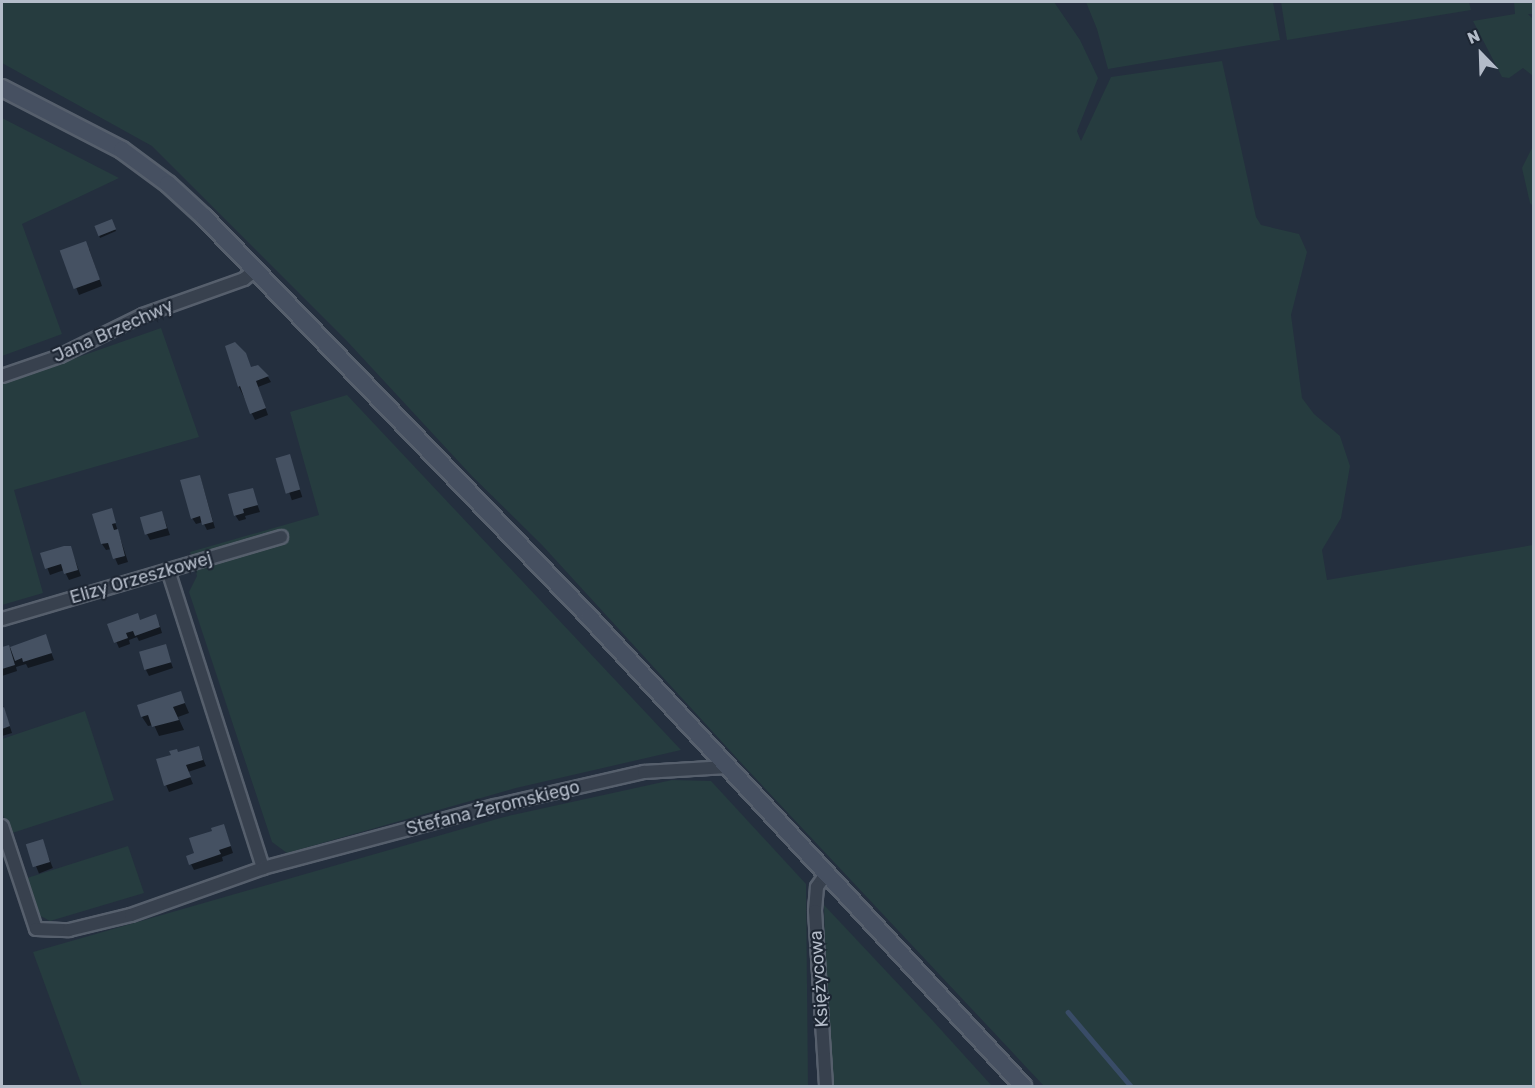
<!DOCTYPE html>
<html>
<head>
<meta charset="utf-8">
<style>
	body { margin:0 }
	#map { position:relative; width:1535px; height:1088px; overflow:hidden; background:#242f3e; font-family:Rubik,sans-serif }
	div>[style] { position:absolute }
	.green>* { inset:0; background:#263c3f }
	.shadow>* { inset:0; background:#0007; transform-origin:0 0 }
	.stream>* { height:4.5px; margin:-2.25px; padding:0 2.25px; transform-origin:2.25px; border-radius:2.25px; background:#394c67 }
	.building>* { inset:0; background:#455162; transform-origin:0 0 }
	.roads { filter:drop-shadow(2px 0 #565f6c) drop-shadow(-2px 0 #565f6c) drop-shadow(0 2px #565f6c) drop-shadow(0 -2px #565f6c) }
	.street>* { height:12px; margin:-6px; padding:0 6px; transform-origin:6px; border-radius:6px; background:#38414e }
	.secondary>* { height:16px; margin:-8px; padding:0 8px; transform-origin:8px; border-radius:8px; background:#465061 }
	span { translate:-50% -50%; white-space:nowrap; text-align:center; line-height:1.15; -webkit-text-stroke:4.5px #1d2633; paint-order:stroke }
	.street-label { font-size:18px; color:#b4bcc9 }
	.frame { position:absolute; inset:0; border:3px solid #b4bcc9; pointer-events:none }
	.north { position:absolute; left:1451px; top:24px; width:60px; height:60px; -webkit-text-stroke:4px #1d2633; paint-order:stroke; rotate:337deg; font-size:16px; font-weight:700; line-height:24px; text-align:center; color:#b4bcc9 }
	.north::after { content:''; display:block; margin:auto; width:21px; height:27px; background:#b4bcc9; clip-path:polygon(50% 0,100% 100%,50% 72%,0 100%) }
</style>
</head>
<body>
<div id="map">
	<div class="green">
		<div style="clip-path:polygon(2px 2px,1054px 2px,1080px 40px,1098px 78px,1077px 131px,1081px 141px,1111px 77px,1222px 61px,1256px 217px,1261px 225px,1299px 234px,1307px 252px,1291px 315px,1302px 398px,1314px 414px,1340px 436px,1350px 466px,1341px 518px,1322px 550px,1327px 580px,1533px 545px,1533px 1086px,1044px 1086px,745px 767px,542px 545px,472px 476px,346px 340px,152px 146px,2px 63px)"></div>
		<div style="clip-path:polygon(1086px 2px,1273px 2px,1280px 40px,1108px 69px,1097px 29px)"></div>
		<div style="clip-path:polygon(1281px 2px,1469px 2px,1471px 10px,1287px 40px)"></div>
		<div style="clip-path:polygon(1514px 2px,1533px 2px,1533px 14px,1528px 14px,1533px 19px,1533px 76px,1523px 68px,1509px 78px,1502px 77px,1473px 21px,1515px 14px)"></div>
		<div style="clip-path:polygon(2px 118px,119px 178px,22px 224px,62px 334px,2px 356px)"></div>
		<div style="clip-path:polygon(1533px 146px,1533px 206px,1530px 203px,1522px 168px)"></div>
		<div style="clip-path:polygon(161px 328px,199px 437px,14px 490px,43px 593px,2px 605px,2px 384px)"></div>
		<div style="clip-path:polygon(347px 395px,681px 750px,516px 788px,287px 853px,272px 842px,189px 592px,197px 576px,190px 552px,319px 515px,290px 412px)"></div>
		<div style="clip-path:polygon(85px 711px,114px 800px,9px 834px,2px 811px,2px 739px)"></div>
		<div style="clip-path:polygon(672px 780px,711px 781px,806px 884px,808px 1086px,82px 1086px,33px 952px,504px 817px)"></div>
		<div style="clip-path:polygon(128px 846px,144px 893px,50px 921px,35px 913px,24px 879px)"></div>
		<div style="clip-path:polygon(824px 905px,933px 1021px,992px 1086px,829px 1086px)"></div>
	</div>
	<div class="shadow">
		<div style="clip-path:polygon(113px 223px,116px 231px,100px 238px,99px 235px)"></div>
		<div style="clip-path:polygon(89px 249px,102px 286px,79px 295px,62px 251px)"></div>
		<div style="clip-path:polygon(227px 347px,251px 369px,258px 367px,268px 377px,271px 382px,258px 387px,268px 415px,255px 420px,239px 387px)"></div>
		<div style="left:289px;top:456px;width:43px;height:11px;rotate:72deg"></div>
		<div style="clip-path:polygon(200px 476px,215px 528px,207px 530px,203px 522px,196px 524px,192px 518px)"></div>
		<div style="clip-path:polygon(252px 490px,260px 512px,245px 516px,246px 519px,239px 521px,235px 515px)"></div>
		<div style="clip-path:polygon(111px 510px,128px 562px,118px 565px,111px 549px,106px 550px,102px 544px,94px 515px)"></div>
		<div style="clip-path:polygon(162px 513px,170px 535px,150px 540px,147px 534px)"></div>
		<div style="clip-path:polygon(70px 547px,81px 576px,69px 580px,64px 570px,50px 575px,42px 554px)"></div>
		<div style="clip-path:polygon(141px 621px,159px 623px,162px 633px,139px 641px,137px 637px,129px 640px,130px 644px,119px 648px,109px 625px)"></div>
		<div style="clip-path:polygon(45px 636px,54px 660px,28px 668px,26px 664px,16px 667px,17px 671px,2px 676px,2px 650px)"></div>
		<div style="clip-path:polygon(165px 646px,173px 668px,149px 676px,146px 670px)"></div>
		<div style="clip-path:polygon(180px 692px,189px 713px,178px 717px,184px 730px,159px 736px,154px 725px,148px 726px,142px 717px)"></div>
		<div style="clip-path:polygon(2px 703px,12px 733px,2px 736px)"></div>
		<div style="clip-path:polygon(198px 747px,206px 766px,188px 772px,193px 784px,169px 792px,166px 785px,172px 756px)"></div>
		<div style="clip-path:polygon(226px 832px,233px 853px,222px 857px,223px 861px,194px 870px,191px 864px,196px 854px)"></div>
		<div style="left:42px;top:841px;width:29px;height:15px;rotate:68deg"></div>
	</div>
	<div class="stream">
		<div style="left:1068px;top:1012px;width:97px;rotate:49.6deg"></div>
	</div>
	<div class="building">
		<div style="left:112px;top:219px;width:11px;height:19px;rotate:68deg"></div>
		<div style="left:86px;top:241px;width:41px;height:28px;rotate:70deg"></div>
		<div style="clip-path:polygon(235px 342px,246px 353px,251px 367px,258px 365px,269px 376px,256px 381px,266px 408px,250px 414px,240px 386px,238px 387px,225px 346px)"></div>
		<div style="left:290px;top:454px;width:37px;height:15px;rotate:74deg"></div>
		<div style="clip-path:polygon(200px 475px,213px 522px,202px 525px,200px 516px,191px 519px,180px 480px)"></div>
		<div style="clip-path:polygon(253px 488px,258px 505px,243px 509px,244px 513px,234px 516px,228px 494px)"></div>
		<div style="clip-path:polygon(112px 508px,116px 523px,112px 524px,114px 530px,118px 529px,125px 556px,113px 559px,108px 543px,101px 544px,92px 514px)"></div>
		<div style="left:162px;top:511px;width:18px;height:23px;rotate:74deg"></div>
		<div style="clip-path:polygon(64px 546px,71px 546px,78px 570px,64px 574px,61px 564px,45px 569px,40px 553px)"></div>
		<div style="clip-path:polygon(138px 613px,140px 620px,156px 614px,160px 627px,135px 636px,133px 631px,126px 633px,128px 638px,114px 643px,107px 624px)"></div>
		<div style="clip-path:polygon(46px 634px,52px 653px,23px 662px,22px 658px,15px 661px,10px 647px)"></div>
		<div style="left:166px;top:644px;width:19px;height:28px;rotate:74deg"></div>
		<div style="clip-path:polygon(9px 645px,15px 665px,2px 669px,2px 647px)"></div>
		<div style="clip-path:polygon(181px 691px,185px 703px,173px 707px,179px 720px,152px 727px,148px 715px,141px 717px,137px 705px)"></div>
		<div style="clip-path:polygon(4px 707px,10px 726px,2px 729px,2px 708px)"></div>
		<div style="clip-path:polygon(199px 746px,203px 760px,186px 765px,191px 777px,164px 786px,156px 759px,171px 755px,169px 751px,177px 749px,178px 752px)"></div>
		<div style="clip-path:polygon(224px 824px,231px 846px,219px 850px,221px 854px,189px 865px,186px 856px,194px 853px,189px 838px,212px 831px,211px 828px)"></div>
		<div style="left:43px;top:839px;width:24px;height:18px;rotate:73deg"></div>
	</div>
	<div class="roads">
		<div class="street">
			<div style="left:2px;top:376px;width:61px;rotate:-19deg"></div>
			<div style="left:60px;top:356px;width:93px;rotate:-26.3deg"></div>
			<div style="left:143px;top:315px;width:107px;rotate:-19.6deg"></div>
			<div style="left:244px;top:279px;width:16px;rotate:-38deg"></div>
			<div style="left:168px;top:570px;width:313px;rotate:72.3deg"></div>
			<div style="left:2px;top:619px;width:291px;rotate:-16.4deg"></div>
			<div style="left:2px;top:826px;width:108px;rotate:71.7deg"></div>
			<div style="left:36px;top:929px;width:33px;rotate:2deg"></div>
			<div style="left:69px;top:930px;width:64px;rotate:-13.6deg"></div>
			<div style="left:131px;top:915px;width:140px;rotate:-19.6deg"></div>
			<div style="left:263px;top:868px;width:240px;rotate:-15deg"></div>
			<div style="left:495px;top:806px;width:153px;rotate:-12.9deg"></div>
			<div style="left:644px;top:772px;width:83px;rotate:-3.4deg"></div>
			<div style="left:826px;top:874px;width:16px;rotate:125deg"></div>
			<div style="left:817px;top:887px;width:24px;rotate:95deg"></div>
			<div style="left:815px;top:911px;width:175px;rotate:86.4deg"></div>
		</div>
		<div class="secondary">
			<div style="left:2px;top:88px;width:135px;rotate:27.3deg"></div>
			<div style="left:122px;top:150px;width:57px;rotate:36.5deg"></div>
			<div style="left:168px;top:184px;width:49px;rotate:42.5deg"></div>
			<div style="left:204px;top:217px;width:555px;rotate:46.09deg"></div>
			<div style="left:589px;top:617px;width:639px;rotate:47.22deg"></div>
		</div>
	</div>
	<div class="street-label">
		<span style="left:113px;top:331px;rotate:-24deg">Jana Brzechwy</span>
		<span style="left:141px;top:578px;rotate:-16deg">Elizy Orzeszkowej</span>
		<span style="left:493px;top:808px;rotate:-14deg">Stefana Żeromskiego</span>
		<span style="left:819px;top:979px;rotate:-94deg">Księżycowa</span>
	</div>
	<div class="frame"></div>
	<div class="north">N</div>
</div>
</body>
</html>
